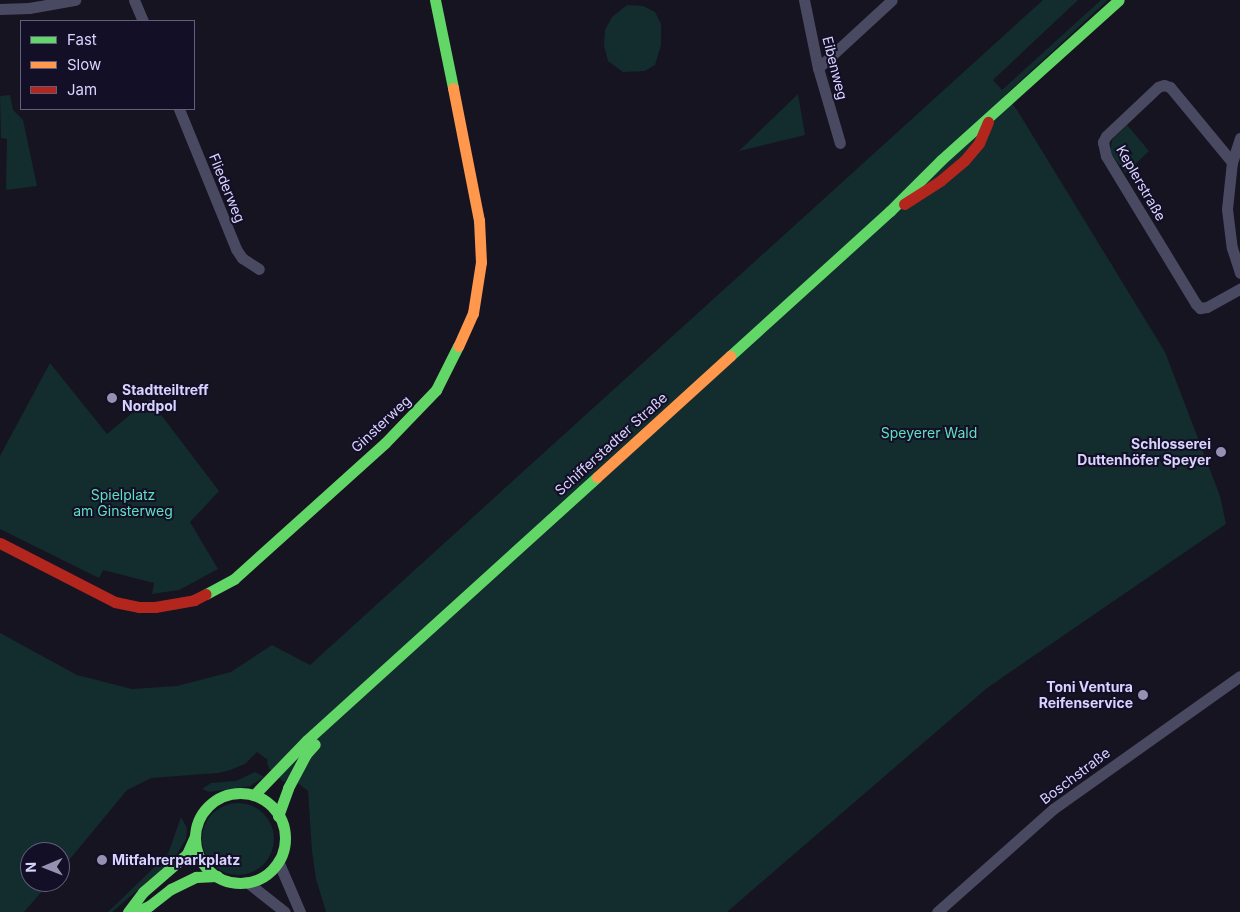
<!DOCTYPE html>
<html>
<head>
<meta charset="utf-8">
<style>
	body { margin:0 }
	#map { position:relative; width:1240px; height:912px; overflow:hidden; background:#161421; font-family:Inter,sans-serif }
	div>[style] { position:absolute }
	.green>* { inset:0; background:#132c2d }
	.round { border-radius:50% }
	.street>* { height:11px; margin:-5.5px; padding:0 5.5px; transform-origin:5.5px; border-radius:5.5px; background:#4a4962 }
	.fast>* { height:11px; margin:-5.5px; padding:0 5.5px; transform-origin:5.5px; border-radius:5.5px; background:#63d668 }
	.fast>.ring { margin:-5.5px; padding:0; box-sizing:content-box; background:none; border:11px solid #63d668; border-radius:50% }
	.slow>* { height:11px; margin:-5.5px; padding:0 5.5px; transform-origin:5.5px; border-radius:5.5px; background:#ff974d }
	.jam>* { height:11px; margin:-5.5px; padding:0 5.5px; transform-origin:5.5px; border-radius:5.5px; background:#b3261e }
	.dots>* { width:14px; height:14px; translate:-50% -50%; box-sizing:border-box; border:2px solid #130f26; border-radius:50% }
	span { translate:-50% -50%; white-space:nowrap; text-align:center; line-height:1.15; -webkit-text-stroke:4px #130f26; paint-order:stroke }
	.street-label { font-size:14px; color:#d9d4ff }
	.poi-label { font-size:14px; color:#d9d4ff; font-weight:700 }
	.left { translate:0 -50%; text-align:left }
	.right { translate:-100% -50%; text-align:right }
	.park-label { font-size:14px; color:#5fe0c0 }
	.legend { position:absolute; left:20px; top:20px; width:175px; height:90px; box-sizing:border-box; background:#130f26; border:1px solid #625e7d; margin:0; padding:6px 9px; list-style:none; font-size:15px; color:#d9d4ff }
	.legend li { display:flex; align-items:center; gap:10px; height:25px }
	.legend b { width:25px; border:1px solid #625e7d }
	.north { position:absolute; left:20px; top:842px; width:50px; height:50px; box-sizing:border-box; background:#130f26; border:1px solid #625e7d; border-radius:50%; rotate:269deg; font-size:14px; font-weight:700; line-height:20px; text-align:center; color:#d9d4ff }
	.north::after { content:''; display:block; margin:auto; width:18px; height:22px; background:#9591b1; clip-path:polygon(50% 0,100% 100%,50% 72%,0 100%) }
</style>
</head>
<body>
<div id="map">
	<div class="green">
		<div style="clip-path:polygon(1043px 0,1078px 0,993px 80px,1002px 90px,1101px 0,1108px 0,1005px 95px,1017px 110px,1165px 352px,1220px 496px,1226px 524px,987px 688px,727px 912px,326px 912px,316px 879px,312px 851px,308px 791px,289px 776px,284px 782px,270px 770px,267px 763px,268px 760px,257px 752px,245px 764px,230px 770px,218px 773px,151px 778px,127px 790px,60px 871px,60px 852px,30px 852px,30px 882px,50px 882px,24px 912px,0 912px,0 633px,77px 675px,132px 689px,177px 686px,231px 672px,272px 645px,310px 665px)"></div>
		<div style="clip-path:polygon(627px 5px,643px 6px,655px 12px,661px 24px,661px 45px,655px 65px,645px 71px,623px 72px,608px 61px,604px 46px,605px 30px,612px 17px)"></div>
		<div style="clip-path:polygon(798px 94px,805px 135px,739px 151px)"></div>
		<div style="clip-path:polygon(10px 95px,13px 110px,23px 120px,37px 186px,6px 190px,7px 139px,1px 138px,0 96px)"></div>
		<div style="clip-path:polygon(1127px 125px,1149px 151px,1126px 173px,1110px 153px,1112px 140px)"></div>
		<div style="clip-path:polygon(50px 363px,107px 434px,149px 399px,219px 491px,190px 522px,218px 569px,179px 590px,152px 594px,154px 583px,103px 570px,99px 578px,0 529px,0 456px)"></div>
		<div style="clip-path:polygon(255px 772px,264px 777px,250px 786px,209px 792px,202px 789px,211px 783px,236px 781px)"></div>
		<div class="round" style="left:202px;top:803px;width:72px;height:72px"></div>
		<div style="clip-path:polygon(181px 817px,187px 828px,186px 839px,174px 859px,112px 912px,108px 912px,168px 854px)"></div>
	</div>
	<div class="street">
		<div style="left:134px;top:0;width:23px;rotate:67deg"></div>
		<div style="left:804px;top:0;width:69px;rotate:78.4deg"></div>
		<div style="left:818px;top:68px;width:78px;rotate:73.7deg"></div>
		<div style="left:0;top:9px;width:29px;rotate:-2deg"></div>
		<div style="left:29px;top:8px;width:47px;rotate:-9.9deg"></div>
		<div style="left:818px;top:68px;width:100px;rotate:-42.6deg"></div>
		<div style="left:179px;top:109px;width:151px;rotate:67.8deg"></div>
		<div style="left:236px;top:249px;width:11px;rotate:56deg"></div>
		<div style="left:242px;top:258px;width:20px;rotate:33deg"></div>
		<div style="left:1240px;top:138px;width:25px;rotate:108deg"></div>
		<div style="left:1232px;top:162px;width:47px;rotate:96.1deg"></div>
		<div style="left:1227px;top:209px;width:39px;rotate:83deg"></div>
		<div style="left:1232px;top:248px;width:26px;rotate:72deg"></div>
		<div style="left:1232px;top:162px;width:97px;rotate:-129.6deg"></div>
		<div style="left:1170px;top:87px;width:6px;rotate:-162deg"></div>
		<div style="left:1164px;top:85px;width:6px;rotate:162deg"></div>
		<div style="left:1158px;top:87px;width:71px;rotate:136.7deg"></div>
		<div style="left:1106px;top:136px;width:7px;rotate:117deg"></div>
		<div style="left:1103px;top:142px;width:14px;rotate:78deg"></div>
		<div style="left:1106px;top:156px;width:173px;rotate:58.7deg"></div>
		<div style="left:1196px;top:304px;width:6px;rotate:45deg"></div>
		<div style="left:1200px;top:308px;width:7px;rotate:-8deg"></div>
		<div style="left:1207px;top:307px;width:38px;rotate:-29deg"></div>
		<div style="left:278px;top:861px;width:56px;rotate:66.7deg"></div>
		<div style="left:247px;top:882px;width:48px;rotate:38.3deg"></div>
		<div style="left:937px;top:912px;width:155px;rotate:-41.6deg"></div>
		<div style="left:1053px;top:809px;width:229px;rotate:-35.4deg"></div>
	</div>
	<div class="fast">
		<div style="left:435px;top:0;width:90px;rotate:78.4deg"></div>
		<div style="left:730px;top:356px;width:216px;rotate:-42.2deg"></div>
		<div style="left:890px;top:211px;width:72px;rotate:-45deg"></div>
		<div style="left:941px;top:160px;width:239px;rotate:-42deg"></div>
		<div style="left:206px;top:594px;width:32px;rotate:-28deg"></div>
		<div style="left:234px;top:579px;width:203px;rotate:-42deg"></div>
		<div style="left:385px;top:443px;width:74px;rotate:-46.1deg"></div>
		<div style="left:436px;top:390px;width:49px;rotate:-63.4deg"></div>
		<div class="ring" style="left:195px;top:793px;width:79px;height:79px"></div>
		<div style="left:254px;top:795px;width:76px;rotate:-46.1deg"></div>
		<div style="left:307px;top:740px;width:391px;rotate:-42.2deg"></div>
		<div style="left:278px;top:816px;width:30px;rotate:-70deg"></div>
		<div style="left:288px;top:788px;width:38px;rotate:-62deg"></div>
		<div style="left:306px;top:754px;width:13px;rotate:-48deg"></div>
		<div style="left:128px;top:912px;width:25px;rotate:-53deg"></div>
		<div style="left:143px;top:892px;width:58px;rotate:-40.8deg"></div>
		<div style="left:187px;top:854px;width:20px;rotate:-66deg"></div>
		<div style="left:135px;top:912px;width:15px;rotate:-23deg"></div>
		<div style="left:149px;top:906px;width:28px;rotate:-38deg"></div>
		<div style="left:171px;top:889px;width:28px;rotate:-26deg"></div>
		<div style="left:196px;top:877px;width:21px;rotate:-3deg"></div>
	</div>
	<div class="slow">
		<div style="left:453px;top:88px;width:135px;rotate:78.9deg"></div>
		<div style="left:479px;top:220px;width:42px;rotate:87.3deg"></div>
		<div style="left:481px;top:262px;width:52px;rotate:98.9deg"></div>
		<div style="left:473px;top:313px;width:36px;rotate:114deg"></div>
		<div style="left:597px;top:477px;width:180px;rotate:-42.3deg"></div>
	</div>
	<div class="jam">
		<div style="left:904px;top:204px;width:43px;rotate:-32.6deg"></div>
		<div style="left:940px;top:181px;width:31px;rotate:-40deg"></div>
		<div style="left:964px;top:161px;width:23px;rotate:-50deg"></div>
		<div style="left:979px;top:143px;width:23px;rotate:-67deg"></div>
		<div style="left:0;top:543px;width:129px;rotate:27.2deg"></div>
		<div style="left:115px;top:602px;width:25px;rotate:12deg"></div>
		<div style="left:139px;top:607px;width:16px"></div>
		<div style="left:155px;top:607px;width:40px;rotate:-10deg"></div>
		<div style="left:194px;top:600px;width:13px;rotate:-27deg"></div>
	</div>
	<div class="dots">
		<div style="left:112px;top:398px;background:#9591b1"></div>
		<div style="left:1221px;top:452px;background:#9591b1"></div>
		<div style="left:1143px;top:695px;background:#9591b1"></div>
		<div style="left:102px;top:860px;background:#9591b1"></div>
	</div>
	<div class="street-label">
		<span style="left:835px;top:68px;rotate:76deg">Eibenweg</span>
		<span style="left:1141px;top:183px;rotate:60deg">Keplerstraße</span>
		<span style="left:227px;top:188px;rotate:68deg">Fliederweg</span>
		<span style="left:381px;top:424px;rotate:-43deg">Ginsterweg</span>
		<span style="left:611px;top:444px;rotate:-42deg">Schifferstadter Straße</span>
		<span style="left:1075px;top:776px;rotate:-37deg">Boschstraße</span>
	</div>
	<div class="poi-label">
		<span class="left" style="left:122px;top:398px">Stadtteiltreff<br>Nordpol</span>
		<span class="right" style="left:1211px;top:452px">Schlosserei<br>Duttenhöfer Speyer</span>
		<span class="right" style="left:1133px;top:695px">Toni Ventura<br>Reifenservice</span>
		<span class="left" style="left:112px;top:860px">Mitfahrerparkplatz</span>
	</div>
	<div class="park-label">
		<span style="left:929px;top:433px">Speyerer Wald</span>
		<span style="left:123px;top:503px">Spielplatz<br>am Ginsterweg</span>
	</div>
	<ul class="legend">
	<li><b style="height:6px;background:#63d668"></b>Fast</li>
	<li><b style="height:6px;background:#ff974d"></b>Slow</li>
	<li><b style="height:6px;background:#b3261e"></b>Jam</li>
	</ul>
	<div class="north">N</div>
</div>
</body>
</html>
